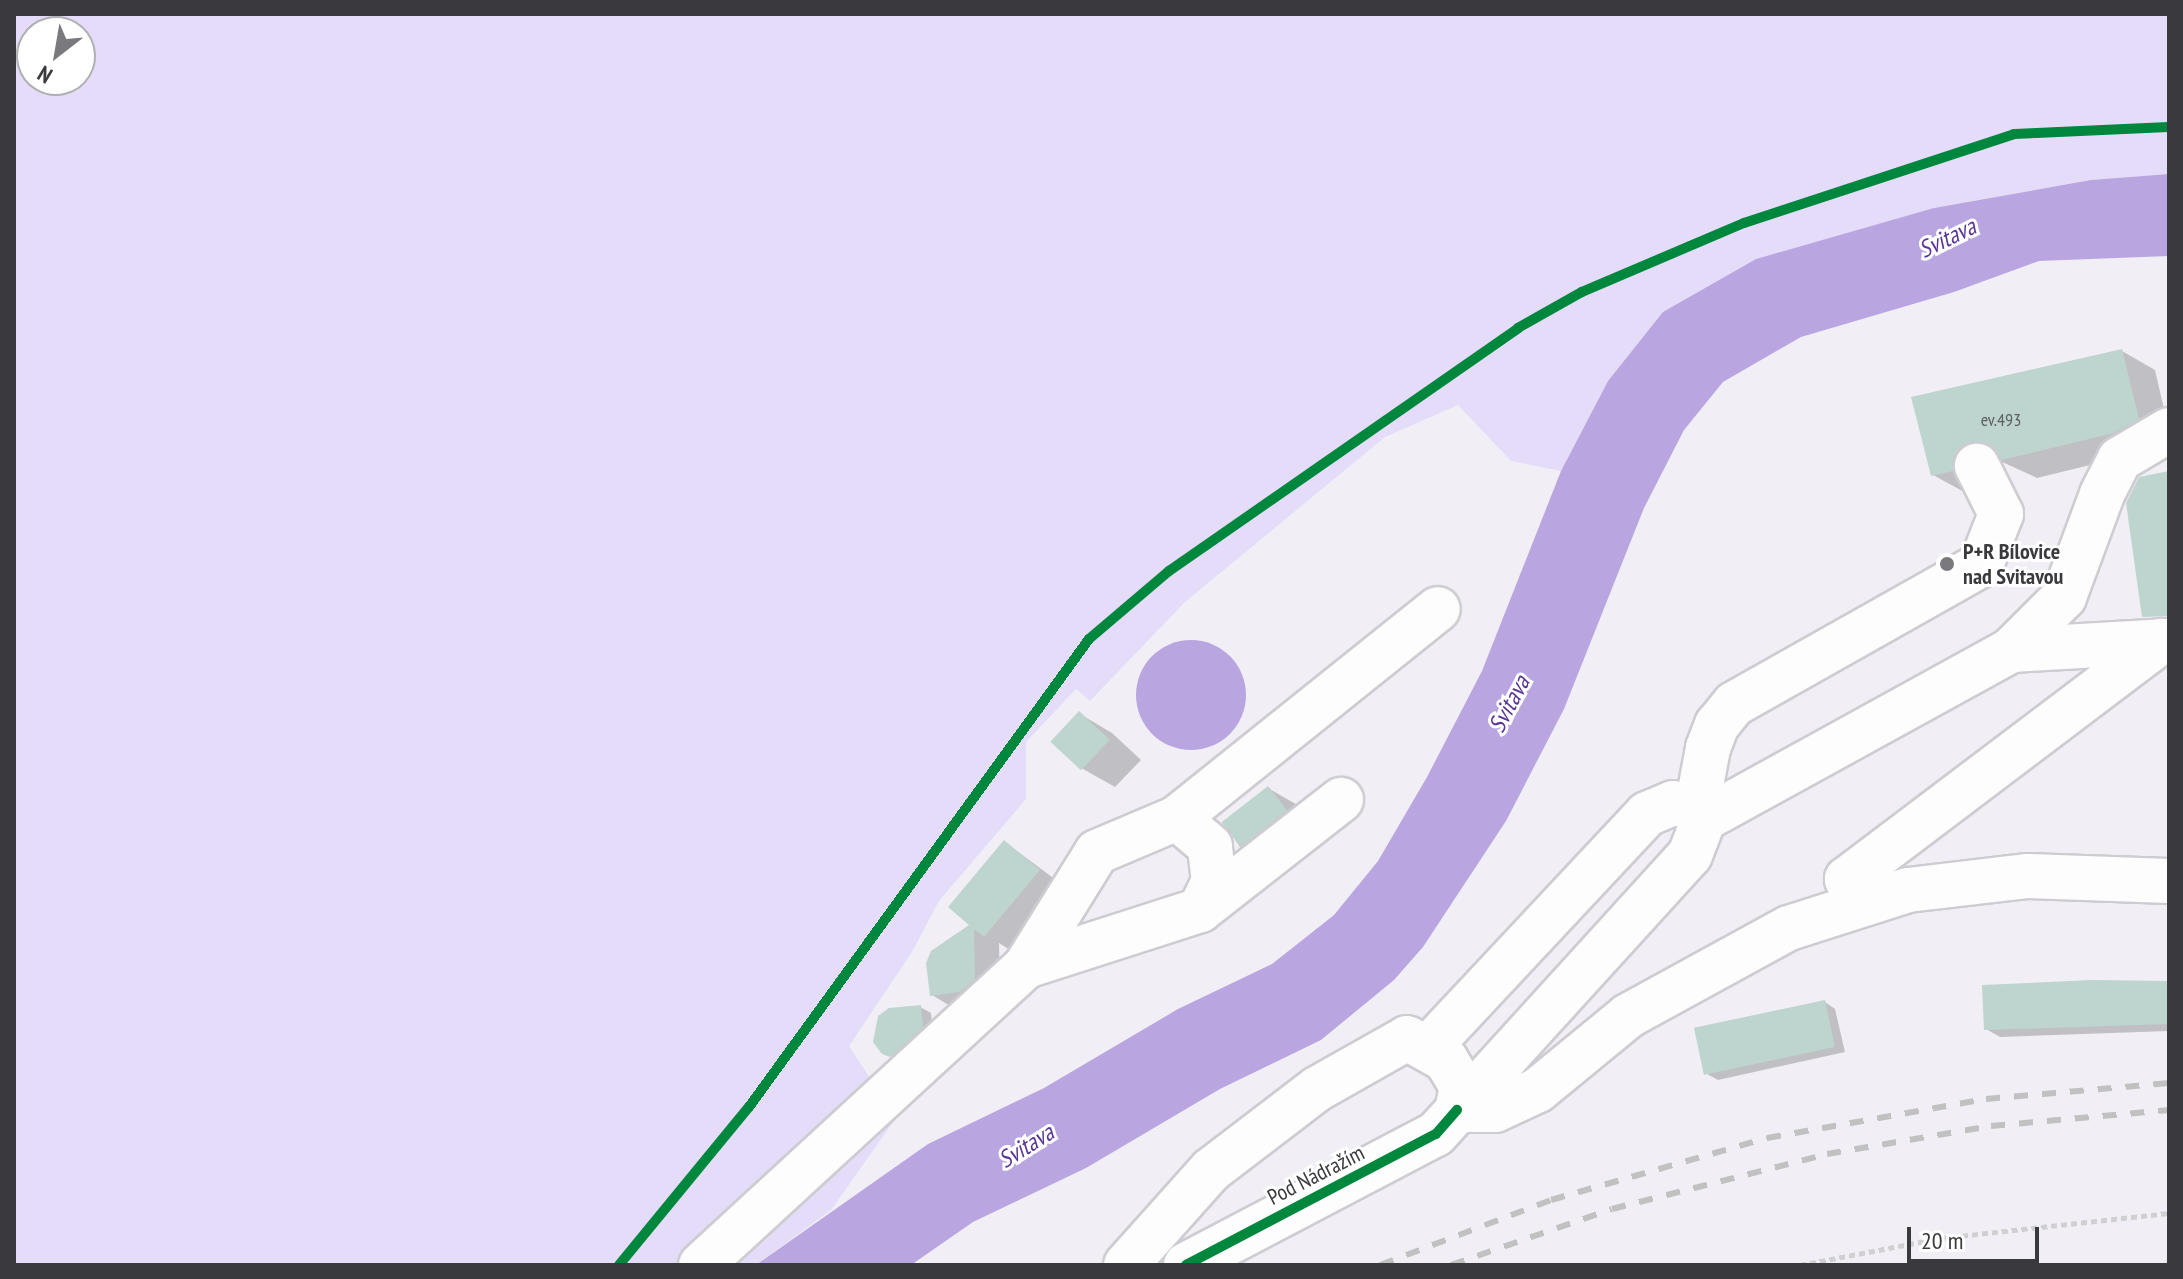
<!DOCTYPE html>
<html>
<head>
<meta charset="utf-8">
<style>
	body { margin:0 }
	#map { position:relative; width:2183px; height:1279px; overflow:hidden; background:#f1eff5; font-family:"PT Sans Narrow",sans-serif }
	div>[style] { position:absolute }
	.green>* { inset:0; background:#e5dcfa }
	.water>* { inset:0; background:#b9a6e1 }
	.round { border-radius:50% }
	.shadow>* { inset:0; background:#0003 }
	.building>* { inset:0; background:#bed4cf; transform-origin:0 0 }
	.path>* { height:5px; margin-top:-2.5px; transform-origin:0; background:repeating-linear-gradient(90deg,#d0d0d2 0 6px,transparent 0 10px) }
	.roads { filter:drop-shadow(2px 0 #ceccd1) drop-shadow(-2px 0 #ceccd1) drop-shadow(0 2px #ceccd1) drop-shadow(0 -2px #ceccd1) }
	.minor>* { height:44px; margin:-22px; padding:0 22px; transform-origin:22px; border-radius:22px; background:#fdfdfe }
	.rail>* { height:6px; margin-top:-3px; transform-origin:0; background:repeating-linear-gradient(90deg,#c1c1c2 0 14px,transparent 0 28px) }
	.cycleway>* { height:10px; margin:-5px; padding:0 5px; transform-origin:5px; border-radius:5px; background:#00873e }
	.dots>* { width:22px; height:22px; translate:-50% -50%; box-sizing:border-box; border:4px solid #fff; border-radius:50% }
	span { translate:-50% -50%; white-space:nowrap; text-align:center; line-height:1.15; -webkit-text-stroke:6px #fff; paint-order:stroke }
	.number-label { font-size:18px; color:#5b6062 }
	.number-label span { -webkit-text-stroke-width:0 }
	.poi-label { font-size:22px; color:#3a393d; font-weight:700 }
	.left { translate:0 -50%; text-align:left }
	.street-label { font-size:22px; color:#3a393d }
	.water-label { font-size:24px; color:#5a3595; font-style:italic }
	.frame { position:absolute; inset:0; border:16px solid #3a393d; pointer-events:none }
	.north { position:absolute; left:16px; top:16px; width:80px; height:80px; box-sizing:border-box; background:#fff; border:2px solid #b0b0b1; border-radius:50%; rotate:211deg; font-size:22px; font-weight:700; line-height:32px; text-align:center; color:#3a393d }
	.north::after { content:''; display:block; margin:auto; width:28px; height:36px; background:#7a797d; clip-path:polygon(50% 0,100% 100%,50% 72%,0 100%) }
	.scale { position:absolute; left:1907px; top:1227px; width:132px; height:36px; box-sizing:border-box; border:4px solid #3a393d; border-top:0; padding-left:10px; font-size:24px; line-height:28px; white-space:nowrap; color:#3a393d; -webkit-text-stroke:6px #fff; paint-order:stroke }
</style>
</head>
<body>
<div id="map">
	<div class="green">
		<div style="clip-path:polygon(evenodd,14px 14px,2169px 14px,2169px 174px,2091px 180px,1934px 208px,1608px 381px,1561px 471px,1511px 461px,1458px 405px,1385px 437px,1185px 602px,1090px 701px,1076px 689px,1026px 742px,1026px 799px,939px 901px,912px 952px,849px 1046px,896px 1118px,831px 1210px,756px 1265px,14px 1265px,14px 14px,32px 32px,80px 32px,80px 80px,32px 80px,32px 32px)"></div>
	</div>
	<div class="water">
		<div style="clip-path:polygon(2169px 174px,2169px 256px,2039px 261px,1954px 292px,1801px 337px,1723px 382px,1684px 430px,1644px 508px,1564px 709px,1506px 821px,1423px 947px,1394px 980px,1321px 1040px,1220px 1089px,1086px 1168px,973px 1222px,911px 1265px,756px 1265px,928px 1144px,1044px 1088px,1178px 1009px,1272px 964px,1334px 915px,1378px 861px,1427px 777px,1482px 671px,1561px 471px,1608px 381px,1663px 312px,1756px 259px,1934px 208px,2091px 180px)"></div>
		<div class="round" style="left:1136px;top:640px;width:110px;height:110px"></div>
	</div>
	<div class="shadow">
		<div style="clip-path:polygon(2122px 351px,2155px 370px,2169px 431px,2147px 451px,2037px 478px,2000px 461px,1988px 472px,1986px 489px,1966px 493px,1933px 475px,1913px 399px)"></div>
		<div style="clip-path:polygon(1080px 714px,1112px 733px,1141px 760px,1115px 787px,1083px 769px)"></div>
		<div style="clip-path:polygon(1268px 788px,1301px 807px,1272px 866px,1240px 847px,1224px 823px)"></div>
		<div style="clip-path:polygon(1005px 842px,1064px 886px,1010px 950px,999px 943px,1000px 994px,957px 1010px,932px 995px,973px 925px)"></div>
		<div style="clip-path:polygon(2169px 983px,2169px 1031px,2000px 1037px,1986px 1029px)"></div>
		<div style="clip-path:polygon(1825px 1002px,1835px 1009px,1845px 1052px,1718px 1080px,1707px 1074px)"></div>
		<div style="clip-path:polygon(920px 1007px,931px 1013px,933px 1033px,902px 1062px,891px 1055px)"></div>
	</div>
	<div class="building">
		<div style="clip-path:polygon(2122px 349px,2139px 419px,2114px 433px,2002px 460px,1990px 445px,1967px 443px,1956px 453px,1953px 471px,1931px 476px,1911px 397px)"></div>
		<div style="clip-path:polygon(2169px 471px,2169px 616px,2142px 617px,2126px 503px,2139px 477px)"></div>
		<div style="left:1079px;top:711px;width:42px;height:42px;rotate:43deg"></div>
		<div style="left:1268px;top:786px;width:31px;height:59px;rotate:52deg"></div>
		<div style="clip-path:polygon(1004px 840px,1040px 870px,984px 937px,974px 929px,975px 979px,960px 992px,930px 996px,926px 963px,931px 951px,969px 925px,948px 907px)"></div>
		<div style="clip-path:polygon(2092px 980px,2169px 981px,2169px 1024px,1984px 1030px,1982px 985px)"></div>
		<div style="left:1825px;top:1000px;width:48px;height:134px;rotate:78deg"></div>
		<div style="clip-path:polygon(921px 1005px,923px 1027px,890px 1057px,882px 1054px,873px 1042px,878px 1016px,889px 1008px)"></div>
	</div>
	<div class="path">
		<div style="left:1800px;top:1265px;width:145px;rotate:-10.8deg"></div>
		<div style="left:1942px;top:1238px;width:228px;rotate:-6.3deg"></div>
	</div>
	<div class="roads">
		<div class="minor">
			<div style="left:2011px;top:650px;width:157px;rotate:-3.3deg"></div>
			<div style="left:1697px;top:807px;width:60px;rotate:-79.4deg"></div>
			<div style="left:1708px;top:748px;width:25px;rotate:-69deg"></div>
			<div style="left:1717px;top:725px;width:27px;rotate:-51deg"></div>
			<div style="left:1734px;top:704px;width:283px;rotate:-29.4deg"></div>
			<div style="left:1981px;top:565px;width:55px;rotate:-68.6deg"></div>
			<div style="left:2001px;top:514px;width:54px;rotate:-116.6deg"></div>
			<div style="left:1704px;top:819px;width:350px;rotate:-28.8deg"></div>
			<div style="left:2011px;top:650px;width:75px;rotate:-45deg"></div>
			<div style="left:2064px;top:597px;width:110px;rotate:-69.7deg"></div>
			<div style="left:2102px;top:494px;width:39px;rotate:-63deg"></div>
			<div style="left:2120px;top:459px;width:57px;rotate:-30.6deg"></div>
			<div style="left:1860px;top:905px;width:29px;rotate:-117deg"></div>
			<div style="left:1847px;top:879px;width:395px;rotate:-37.1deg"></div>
			<div style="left:1200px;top:910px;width:179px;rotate:-38deg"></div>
			<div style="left:1026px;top:966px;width:183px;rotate:-17.8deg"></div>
			<div style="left:1200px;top:910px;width:32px;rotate:-64deg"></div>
			<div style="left:1214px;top:881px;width:35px;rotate:-97deg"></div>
			<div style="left:1210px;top:846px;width:43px;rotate:-139.7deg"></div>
			<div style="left:1457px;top:1110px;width:38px"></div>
			<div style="left:1495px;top:1110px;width:47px;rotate:-24.9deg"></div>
			<div style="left:1538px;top:1090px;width:117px;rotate:-39.4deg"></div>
			<div style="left:1628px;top:1016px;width:183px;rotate:-28.7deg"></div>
			<div style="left:1789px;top:928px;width:125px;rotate:-17.7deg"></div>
			<div style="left:1908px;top:890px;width:121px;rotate:-6.7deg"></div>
			<div style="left:2028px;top:876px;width:141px;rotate:2deg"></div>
			<div style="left:701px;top:1265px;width:442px;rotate:-42.6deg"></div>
			<div style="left:1026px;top:966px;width:134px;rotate:-58.1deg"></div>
			<div style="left:1097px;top:852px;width:87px;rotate:-23deg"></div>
			<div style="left:1177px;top:818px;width:334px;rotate:-38.7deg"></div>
			<div style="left:1126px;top:1265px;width:127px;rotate:-48.2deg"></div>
			<div style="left:1211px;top:1170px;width:133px;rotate:-37.4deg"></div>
			<div style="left:1317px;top:1089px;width:103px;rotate:-29.5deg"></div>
			<div style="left:1407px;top:1038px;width:45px;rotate:29.4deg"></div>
			<div style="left:1446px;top:1060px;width:31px;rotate:59deg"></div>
			<div style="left:1462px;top:1087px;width:24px;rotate:102deg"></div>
			<div style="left:1186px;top:1265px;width:282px;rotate:-27.7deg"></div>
			<div style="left:1436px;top:1134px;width:377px;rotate:-47.7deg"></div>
			<div style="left:1690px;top:855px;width:39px;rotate:-69deg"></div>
			<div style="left:1704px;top:819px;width:14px;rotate:-120deg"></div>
			<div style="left:1697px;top:807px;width:24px;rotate:-171deg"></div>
			<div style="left:1673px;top:803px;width:28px;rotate:157deg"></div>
			<div style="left:1647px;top:814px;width:320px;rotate:133.1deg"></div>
		</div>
	</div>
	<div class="rail">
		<div style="left:1380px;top:1265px;width:183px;rotate:-20.8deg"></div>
		<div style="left:1551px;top:1200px;width:225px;rotate:-16deg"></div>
		<div style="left:1767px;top:1138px;width:222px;rotate:-10.1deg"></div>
		<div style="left:1986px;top:1099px;width:184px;rotate:-5deg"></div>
		<div style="left:1451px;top:1265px;width:170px;rotate:-19.2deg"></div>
		<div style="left:1612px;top:1209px;width:222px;rotate:-14.3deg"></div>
		<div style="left:1827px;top:1154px;width:166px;rotate:-9.7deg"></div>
		<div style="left:1991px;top:1126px;width:179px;rotate:-5.1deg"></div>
	</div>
	<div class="cycleway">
		<div style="left:619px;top:1265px;width:205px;rotate:-50.6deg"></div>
		<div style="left:749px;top:1107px;width:578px;rotate:-54deg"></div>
		<div style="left:1089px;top:639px;width:105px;rotate:-40.4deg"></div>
		<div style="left:1169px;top:571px;width:425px;rotate:-34.8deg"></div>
		<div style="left:1518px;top:328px;width:73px;rotate:-29.4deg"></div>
		<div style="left:1582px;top:292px;width:176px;rotate:-23.1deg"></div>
		<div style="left:1744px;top:223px;width:284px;rotate:-18.2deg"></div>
		<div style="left:2014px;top:134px;width:155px;rotate:-2.6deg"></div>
		<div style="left:1186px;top:1265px;width:282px;rotate:-27.7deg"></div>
		<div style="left:1436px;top:1134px;width:32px;rotate:-49deg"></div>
	</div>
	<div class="dots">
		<div style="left:1947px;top:564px;background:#7a797d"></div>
	</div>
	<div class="number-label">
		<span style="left:2001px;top:420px">ev.493</span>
	</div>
	<div class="poi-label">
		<span class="left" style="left:1963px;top:564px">P+R Bílovice<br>nad Svitavou</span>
	</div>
	<div class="street-label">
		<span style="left:1316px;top:1175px;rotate:-27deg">Pod Nádražím</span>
	</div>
	<div class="water-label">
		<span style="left:1947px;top:238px;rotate:-26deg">Svitava</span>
		<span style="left:1509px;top:704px;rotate:-62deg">Svitava</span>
		<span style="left:1026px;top:1146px;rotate:-32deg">Svitava</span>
	</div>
	<div class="frame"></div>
	<div class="north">N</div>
	<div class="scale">20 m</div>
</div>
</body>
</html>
